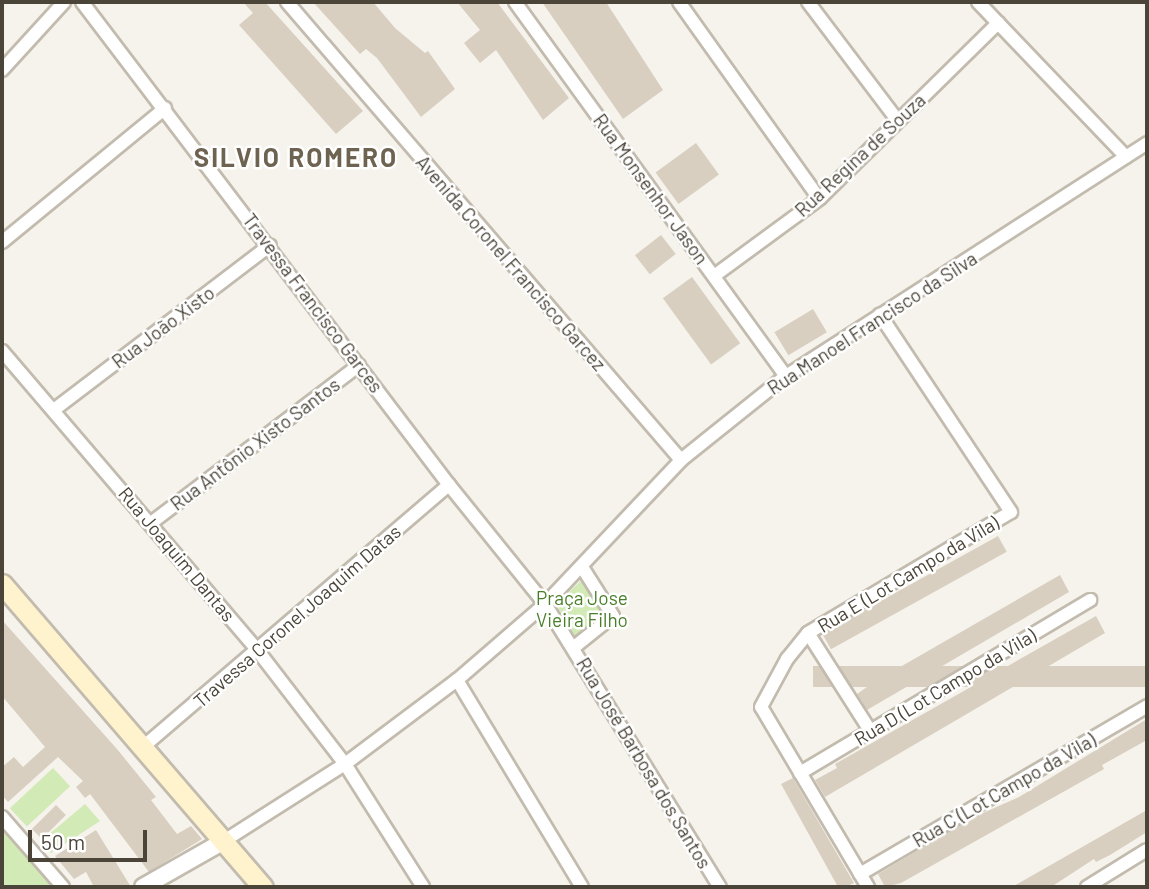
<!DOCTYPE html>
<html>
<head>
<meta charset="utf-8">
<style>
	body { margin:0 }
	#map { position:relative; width:1149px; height:889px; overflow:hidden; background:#f6f3ec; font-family:Barlow,sans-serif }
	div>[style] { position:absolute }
	.green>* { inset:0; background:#d2eab5; transform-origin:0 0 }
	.building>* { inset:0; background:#d8cfc1; transform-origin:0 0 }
	.roads { filter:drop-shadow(2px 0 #c2bbae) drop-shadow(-2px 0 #c2bbae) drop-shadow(0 2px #c2bbae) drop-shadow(0 -2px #c2bbae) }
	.minor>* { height:12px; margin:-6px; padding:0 6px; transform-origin:6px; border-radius:6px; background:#fff }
	.tertiary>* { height:16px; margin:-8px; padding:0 8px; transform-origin:8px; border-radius:8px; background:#fff }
	.secondary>* { height:19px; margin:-9.5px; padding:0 9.5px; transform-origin:9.5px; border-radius:9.5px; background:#fff3cd }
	span { translate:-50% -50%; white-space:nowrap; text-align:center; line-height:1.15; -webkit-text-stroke:5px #fff; paint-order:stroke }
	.street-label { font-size:19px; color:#4b4439 }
	.park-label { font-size:19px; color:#4a7f2a }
	.district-label { font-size:26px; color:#6e6250; font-weight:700; letter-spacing:2px }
	.frame { position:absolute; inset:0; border:4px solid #4b4439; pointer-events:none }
	.scale { position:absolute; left:28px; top:830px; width:119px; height:32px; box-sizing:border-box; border:4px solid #4b4439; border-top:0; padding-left:9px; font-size:21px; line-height:24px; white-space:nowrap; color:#4b4439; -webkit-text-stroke:5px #fff; paint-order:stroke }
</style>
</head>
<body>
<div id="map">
	<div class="green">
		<div style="clip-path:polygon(585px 577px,608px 615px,577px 640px,556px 604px)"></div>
		<div style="left:53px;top:768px;width:25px;height:59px;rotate:47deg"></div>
		<div style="clip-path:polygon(85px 804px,100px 821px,51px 853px,40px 842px)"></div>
		<div style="clip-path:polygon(2px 825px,59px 887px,2px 887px)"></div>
	</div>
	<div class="building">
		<div style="clip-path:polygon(243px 2px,265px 2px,363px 111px,336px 134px,239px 25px,253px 13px)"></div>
		<div style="clip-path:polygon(313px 2px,373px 2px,395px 28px,425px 53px,428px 51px,455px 89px,421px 117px,377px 58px,366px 49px,360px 54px)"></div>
		<div style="clip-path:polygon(457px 2px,497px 2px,569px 98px,543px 120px,496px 50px,480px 63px,464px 43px,480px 30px)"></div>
		<div style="clip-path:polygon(542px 2px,606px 2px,663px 90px,623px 119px)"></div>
		<div style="left:696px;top:143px;width:39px;height:50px;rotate:54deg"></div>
		<div style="left:661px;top:235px;width:24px;height:33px;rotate:52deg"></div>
		<div style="left:692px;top:277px;width:82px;height:36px;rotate:54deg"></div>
		<div style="left:813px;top:309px;width:27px;height:45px;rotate:59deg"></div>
		<div style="left:998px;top:536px;width:18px;height:201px;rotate:61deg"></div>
		<div style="clip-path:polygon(1060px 575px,1069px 592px,867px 710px,857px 694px,874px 682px)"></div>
		<div style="clip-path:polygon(1096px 616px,1105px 633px,825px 797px,815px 780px,837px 768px,835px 764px)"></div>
		<div style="clip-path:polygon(2px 620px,117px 749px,156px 797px,151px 800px,177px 834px,191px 826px,202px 839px,149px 872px,90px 794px,85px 798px,76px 787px,83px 781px,58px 757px,8px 802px,2px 795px,2px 767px,14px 757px,23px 767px,45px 747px,2px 696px)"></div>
		<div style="left:1147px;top:666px;width:21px;height:334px;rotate:90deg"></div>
		<div style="clip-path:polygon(1147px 719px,1147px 740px,1102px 765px,1104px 769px,901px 883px,885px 887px,878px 874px,976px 816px,1019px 797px)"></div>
		<div style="clip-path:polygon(793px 778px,854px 883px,845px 887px,838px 887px,781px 784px)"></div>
		<div style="left:56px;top:805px;width:14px;height:34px;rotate:45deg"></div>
		<div style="clip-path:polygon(1147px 810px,1147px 832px,1110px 855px,1096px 862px,1094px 859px,1051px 887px,1012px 887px)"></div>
		<div style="clip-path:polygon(96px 830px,131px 887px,94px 887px,86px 872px,74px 879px,55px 856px)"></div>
	</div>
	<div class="roads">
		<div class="minor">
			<div style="left:82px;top:2px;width:607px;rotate:52.77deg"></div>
			<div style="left:449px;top:485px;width:153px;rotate:51.1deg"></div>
			<div style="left:545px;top:604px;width:333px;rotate:58.3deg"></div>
			<div style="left:287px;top:2px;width:604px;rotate:49.3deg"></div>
			<div style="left:515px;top:2px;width:462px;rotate:54.1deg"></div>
			<div style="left:679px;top:2px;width:241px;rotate:54.5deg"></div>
			<div style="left:808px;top:2px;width:149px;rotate:52.9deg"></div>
			<div style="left:978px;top:2px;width:214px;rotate:46.3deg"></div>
			<div style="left:2px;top:70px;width:92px;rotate:-47.6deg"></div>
			<div style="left:2px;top:242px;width:211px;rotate:-39.4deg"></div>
			<div style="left:714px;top:276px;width:132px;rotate:-36.3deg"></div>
			<div style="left:820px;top:198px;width:250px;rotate:-44.5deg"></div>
			<div style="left:2px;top:351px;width:394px;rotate:49.5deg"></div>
			<div style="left:258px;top:651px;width:143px;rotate:52.4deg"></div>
			<div style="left:345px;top:764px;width:146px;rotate:57.6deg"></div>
			<div style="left:55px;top:409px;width:270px;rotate:-37.3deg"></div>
			<div style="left:151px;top:523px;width:261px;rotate:-37.2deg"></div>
			<div style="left:808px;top:633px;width:117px;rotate:57.5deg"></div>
			<div style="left:573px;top:648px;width:51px;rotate:-38.7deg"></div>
			<div style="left:613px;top:616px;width:58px;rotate:-122.3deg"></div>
			<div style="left:457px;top:680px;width:242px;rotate:58.9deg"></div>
			<div style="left:143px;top:747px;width:403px;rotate:-40.6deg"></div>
			<div style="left:800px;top:773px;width:338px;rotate:-30.8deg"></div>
			<div style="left:2px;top:817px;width:93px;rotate:48.9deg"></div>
			<div style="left:224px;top:841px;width:143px;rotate:-32.5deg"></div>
			<div style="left:345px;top:764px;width:140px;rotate:-36.9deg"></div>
			<div style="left:457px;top:680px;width:116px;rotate:-40.8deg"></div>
			<div style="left:545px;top:604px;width:198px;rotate:-46.6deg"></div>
			<div style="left:681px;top:460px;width:134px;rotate:-38.7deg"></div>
			<div style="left:786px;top:376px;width:430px;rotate:-32.8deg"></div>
			<div style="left:860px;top:874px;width:333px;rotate:-30.3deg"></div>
			<div style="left:868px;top:887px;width:209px;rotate:-120.7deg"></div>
			<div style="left:761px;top:707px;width:55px;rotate:-61.6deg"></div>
			<div style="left:787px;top:659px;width:33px;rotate:-51deg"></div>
			<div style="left:808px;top:633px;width:236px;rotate:-30.8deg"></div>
			<div style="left:1011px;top:512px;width:237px;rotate:-123.6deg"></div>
			<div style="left:1087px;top:887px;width:70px;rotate:-31.7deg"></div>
		</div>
		<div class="tertiary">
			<div style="left:143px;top:887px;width:93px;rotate:-29.6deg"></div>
		</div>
		<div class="secondary">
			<div style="left:2px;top:584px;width:400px;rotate:49.3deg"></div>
		</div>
	</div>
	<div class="street-label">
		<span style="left:860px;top:155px;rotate:-43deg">Rua Regina de Souza</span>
		<span style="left:651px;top:189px;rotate:54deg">Rua Monsenhor Jason</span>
		<span style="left:511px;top:263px;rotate:49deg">Avenida Coronel Francisco Garcez</span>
		<span style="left:313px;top:303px;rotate:53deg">Travessa Francisco Garces</span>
		<span style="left:872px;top:323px;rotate:-33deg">Rua Manoel Francisco da Silva</span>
		<span style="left:163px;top:327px;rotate:-37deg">Rua João Xisto</span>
		<span style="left:255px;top:444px;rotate:-37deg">Rua Antônio Xisto Santos</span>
		<span style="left:177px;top:554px;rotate:50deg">Rua Joaquim Dantas</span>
		<span style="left:908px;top:574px;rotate:-31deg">Rua E (Lot Campo da Vila)</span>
		<span style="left:297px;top:616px;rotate:-41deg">Travessa Coronel Joaquim Datas</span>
		<span style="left:945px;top:687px;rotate:-31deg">Rua D (Lot Campo da Vila)</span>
		<span style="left:644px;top:763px;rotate:59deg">Rua José Barbosa dos Santos</span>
		<span style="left:1004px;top:790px;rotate:-30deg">Rua C (Lot Campo da Vila)</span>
	</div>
	<div class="park-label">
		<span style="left:582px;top:609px">Praça Jose<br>Vieira Filho</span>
	</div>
	<div class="district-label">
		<span style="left:296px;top:157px">SILVIO ROMERO</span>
	</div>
	<div class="frame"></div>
	<div class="scale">50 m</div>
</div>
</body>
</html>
